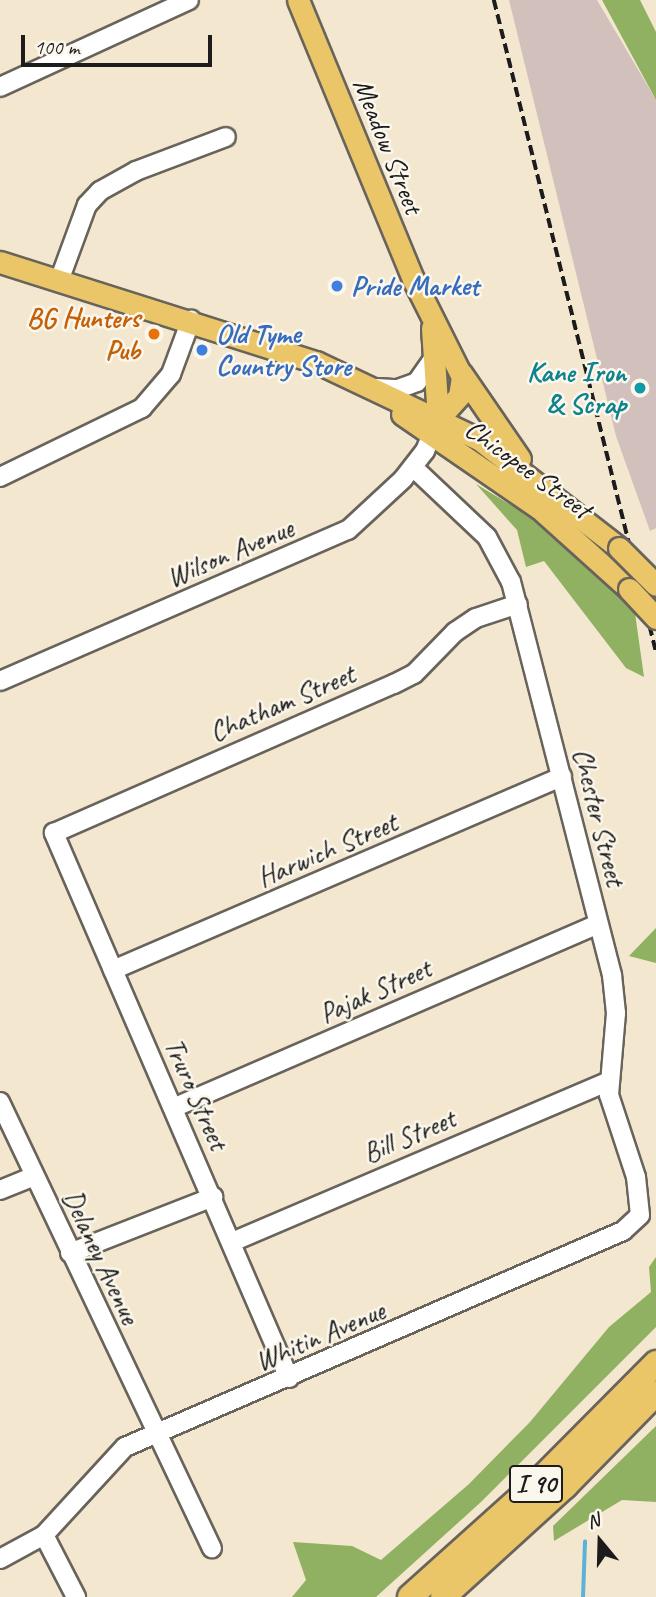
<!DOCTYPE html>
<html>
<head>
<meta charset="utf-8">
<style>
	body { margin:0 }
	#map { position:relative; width:656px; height:1597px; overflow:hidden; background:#f4e7cf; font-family:Caveat,sans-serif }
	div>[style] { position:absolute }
	.industrial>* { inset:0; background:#d1c0bc }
	.forest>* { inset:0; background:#90b062 }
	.stream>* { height:3.5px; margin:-1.75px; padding:0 1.75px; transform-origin:1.75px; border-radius:1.75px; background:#5bb1d7 }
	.roads { filter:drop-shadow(2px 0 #68635b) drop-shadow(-2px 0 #68635b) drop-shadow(0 2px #68635b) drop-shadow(0 -2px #68635b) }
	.minor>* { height:18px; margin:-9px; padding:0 9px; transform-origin:9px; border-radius:9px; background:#fff }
	.major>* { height:21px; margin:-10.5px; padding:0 10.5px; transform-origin:10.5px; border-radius:10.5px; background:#eac669 }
	.highway>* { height:24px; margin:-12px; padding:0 12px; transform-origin:12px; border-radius:12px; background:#eac669 }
	.rail>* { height:3.5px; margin-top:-1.75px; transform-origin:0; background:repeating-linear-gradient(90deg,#1c1c1c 0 10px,transparent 0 15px) }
	.bridges { filter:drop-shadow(2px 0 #68635b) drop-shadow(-2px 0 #68635b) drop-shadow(0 2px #68635b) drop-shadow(0 -2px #68635b) }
	.major-bridge>* { height:21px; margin:-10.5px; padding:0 10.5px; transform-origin:10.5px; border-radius:10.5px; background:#eac669 }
	.dots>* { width:19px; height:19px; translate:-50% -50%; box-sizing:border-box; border:4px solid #fbf7ec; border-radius:50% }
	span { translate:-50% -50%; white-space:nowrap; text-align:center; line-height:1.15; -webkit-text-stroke:5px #fbf7ec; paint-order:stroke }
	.shield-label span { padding:2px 5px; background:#fbf7ec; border:2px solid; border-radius:5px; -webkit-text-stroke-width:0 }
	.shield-label { font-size:26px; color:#1c1c1c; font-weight:700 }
	.street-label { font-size:28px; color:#1c1c1c }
	.shop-label { font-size:28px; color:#366cbe; font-weight:700 }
	.left { translate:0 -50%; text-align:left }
	.food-label { font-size:28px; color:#c56008; font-weight:700 }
	.right { translate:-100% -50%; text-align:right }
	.culture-label { font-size:28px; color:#0d838f; font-weight:700 }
	.north { position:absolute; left:565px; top:1506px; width:70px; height:70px; -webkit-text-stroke:5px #fbf7ec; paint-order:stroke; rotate:341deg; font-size:19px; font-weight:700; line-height:28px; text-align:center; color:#1c1c1c }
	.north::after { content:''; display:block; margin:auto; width:24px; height:32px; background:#1c1c1c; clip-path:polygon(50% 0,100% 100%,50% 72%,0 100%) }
	.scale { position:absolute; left:21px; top:35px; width:191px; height:32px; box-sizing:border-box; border:4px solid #1c1c1c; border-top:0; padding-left:9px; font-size:21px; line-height:24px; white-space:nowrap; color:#1c1c1c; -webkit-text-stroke:5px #fbf7ec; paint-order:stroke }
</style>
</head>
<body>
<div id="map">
	<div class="industrial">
		<div style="clip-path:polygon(509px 0,597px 0,656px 100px,656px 528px,650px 531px,616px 436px)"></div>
	</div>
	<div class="forest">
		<div style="clip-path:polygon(602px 0,640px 0,656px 32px,656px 100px)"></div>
		<div style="clip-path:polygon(476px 484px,526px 514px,580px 559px,635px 613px,644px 677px,626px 668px,544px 561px,526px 567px,517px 530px)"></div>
		<div style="clip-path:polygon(656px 928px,656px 963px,629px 956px)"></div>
		<div style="clip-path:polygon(656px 1257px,656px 1327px,481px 1502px,376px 1597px,292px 1597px,306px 1580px,293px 1542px,352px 1546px,381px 1560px,469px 1484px,530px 1422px,609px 1327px,651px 1292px,649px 1267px)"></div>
		<div style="clip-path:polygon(656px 1426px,656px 1502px,622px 1500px,554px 1541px,553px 1526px)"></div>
	</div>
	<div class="stream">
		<div style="left:583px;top:1597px;width:55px;rotate:-87.9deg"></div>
	</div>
	<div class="roads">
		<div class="minor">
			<div style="left:0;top:87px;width:208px;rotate:-24.7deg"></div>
			<div style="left:59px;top:281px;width:81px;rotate:-69.8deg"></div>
			<div style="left:87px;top:205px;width:19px;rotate:-47deg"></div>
			<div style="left:100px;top:191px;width:41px;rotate:-29.1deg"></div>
			<div style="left:136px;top:171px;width:96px;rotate:-20.7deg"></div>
			<div style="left:376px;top:388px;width:22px;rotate:3deg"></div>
			<div style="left:398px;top:389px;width:20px;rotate:-20deg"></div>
			<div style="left:417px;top:382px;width:33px;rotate:-55deg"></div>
			<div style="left:0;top:477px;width:158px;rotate:-25.9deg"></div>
			<div style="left:142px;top:408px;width:45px;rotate:-49.5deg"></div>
			<div style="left:171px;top:374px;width:58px;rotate:-69.7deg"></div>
			<div style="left:0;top:681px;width:379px;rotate:-23.5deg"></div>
			<div style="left:348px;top:530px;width:75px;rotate:-42.8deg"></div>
			<div style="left:403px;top:479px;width:36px;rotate:-52deg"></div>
			<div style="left:425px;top:451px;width:31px;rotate:-68deg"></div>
			<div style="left:113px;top:970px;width:489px;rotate:-23.3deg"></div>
			<div style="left:0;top:1102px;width:494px;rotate:64.6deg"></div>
			<div style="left:173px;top:1108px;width:463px;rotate:-23.4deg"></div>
			<div style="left:0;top:1190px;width:37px;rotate:-22deg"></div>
			<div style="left:232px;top:1242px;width:409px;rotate:-23.1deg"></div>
			<div style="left:70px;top:1253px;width:154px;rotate:-21.4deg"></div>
			<div style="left:289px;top:1378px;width:594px;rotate:-113.33deg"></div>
			<div style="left:54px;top:833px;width:371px;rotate:-23.7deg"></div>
			<div style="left:394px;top:684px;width:22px;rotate:-27deg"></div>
			<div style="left:414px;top:674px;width:59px;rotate:-45.7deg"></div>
			<div style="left:455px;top:632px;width:25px;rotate:-34deg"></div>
			<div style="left:476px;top:618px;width:44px;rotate:-18.4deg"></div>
			<div style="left:44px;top:1535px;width:70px;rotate:62.7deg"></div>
			<div style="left:0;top:1559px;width:50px;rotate:-28.6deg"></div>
			<div style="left:44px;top:1535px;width:120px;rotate:-47.4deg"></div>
			<div style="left:125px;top:1447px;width:543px;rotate:-23.45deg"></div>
			<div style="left:623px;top:1231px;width:23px;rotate:-43deg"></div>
			<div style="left:640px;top:1215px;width:38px;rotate:-96deg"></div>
			<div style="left:636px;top:1177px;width:86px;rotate:-108.2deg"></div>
			<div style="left:609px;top:1095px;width:82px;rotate:-85.1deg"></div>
			<div style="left:616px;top:1013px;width:38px;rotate:-96deg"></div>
			<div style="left:612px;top:975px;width:406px;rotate:-104.4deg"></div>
			<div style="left:511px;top:582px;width:51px;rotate:-118.1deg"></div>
			<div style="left:487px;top:537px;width:102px;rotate:-136.6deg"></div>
		</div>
		<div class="major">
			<div style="left:298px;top:0;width:302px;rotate:67.6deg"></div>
			<div style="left:413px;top:279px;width:110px;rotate:63.4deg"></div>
			<div style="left:462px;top:377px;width:19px;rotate:99deg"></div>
			<div style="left:459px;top:396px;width:31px;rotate:132deg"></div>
			<div style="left:0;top:262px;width:331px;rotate:17.6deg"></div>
			<div style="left:316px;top:362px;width:182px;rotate:25.4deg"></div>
			<div style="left:480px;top:440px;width:176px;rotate:37.8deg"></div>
			<div style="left:432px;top:328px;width:91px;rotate:86.2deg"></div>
			<div style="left:461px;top:373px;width:104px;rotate:55.5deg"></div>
			<div style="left:402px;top:414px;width:166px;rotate:34.5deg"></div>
			<div style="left:539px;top:508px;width:121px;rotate:42deg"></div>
		</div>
		<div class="highway">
			<div style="left:410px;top:1597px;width:168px;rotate:-41.9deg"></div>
			<div style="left:535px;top:1485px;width:172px;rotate:-45.2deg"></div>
			<div style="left:443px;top:1597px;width:165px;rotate:-42.3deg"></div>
			<div style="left:565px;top:1486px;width:130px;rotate:-45.6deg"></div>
		</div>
	</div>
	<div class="rail">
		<div style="left:494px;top:0;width:671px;rotate:76.03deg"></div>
	</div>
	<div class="bridges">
		<div class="major-bridge">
			<div style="left:619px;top:548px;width:52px;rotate:45deg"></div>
			<div style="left:629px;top:589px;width:40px;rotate:47deg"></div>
		</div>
	</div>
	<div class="dots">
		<div style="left:337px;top:286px;background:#3f7fe0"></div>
		<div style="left:154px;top:334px;background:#e8710a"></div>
		<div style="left:202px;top:350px;background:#3f7fe0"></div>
		<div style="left:640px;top:388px;background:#0f9aa8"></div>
	</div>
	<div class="shield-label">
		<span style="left:536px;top:1484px">I 90</span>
	</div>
	<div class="street-label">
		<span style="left:388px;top:146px;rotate:68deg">Meadow Street</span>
		<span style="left:528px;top:469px;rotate:36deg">Chicopee Street</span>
		<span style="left:230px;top:553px;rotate:-23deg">Wilson Avenue</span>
		<span style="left:282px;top:703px;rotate:-23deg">Chatham Street</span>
		<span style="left:599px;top:817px;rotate:76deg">Chester Street</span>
		<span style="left:327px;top:850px;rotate:-23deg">Harwich Street</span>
		<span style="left:375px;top:991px;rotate:-24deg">Pajak Street</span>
		<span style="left:196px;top:1094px;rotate:66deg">Truro Street</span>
		<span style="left:409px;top:1136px;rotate:-23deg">Bill Street</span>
		<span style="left:101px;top:1257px;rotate:65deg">Delaney Avenue</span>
		<span style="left:320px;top:1336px;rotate:-23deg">Whitin Avenue</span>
	</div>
	<div class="shop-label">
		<span class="left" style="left:351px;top:286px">Pride Market</span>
		<span class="left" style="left:216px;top:350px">Old Tyme<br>Country Store</span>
	</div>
	<div class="food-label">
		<span class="right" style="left:140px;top:334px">BG Hunters<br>Pub</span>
	</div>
	<div class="culture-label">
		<span class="right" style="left:626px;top:388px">Kane Iron<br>&amp; Scrap</span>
	</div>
	<div class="north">N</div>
	<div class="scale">100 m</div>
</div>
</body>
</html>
